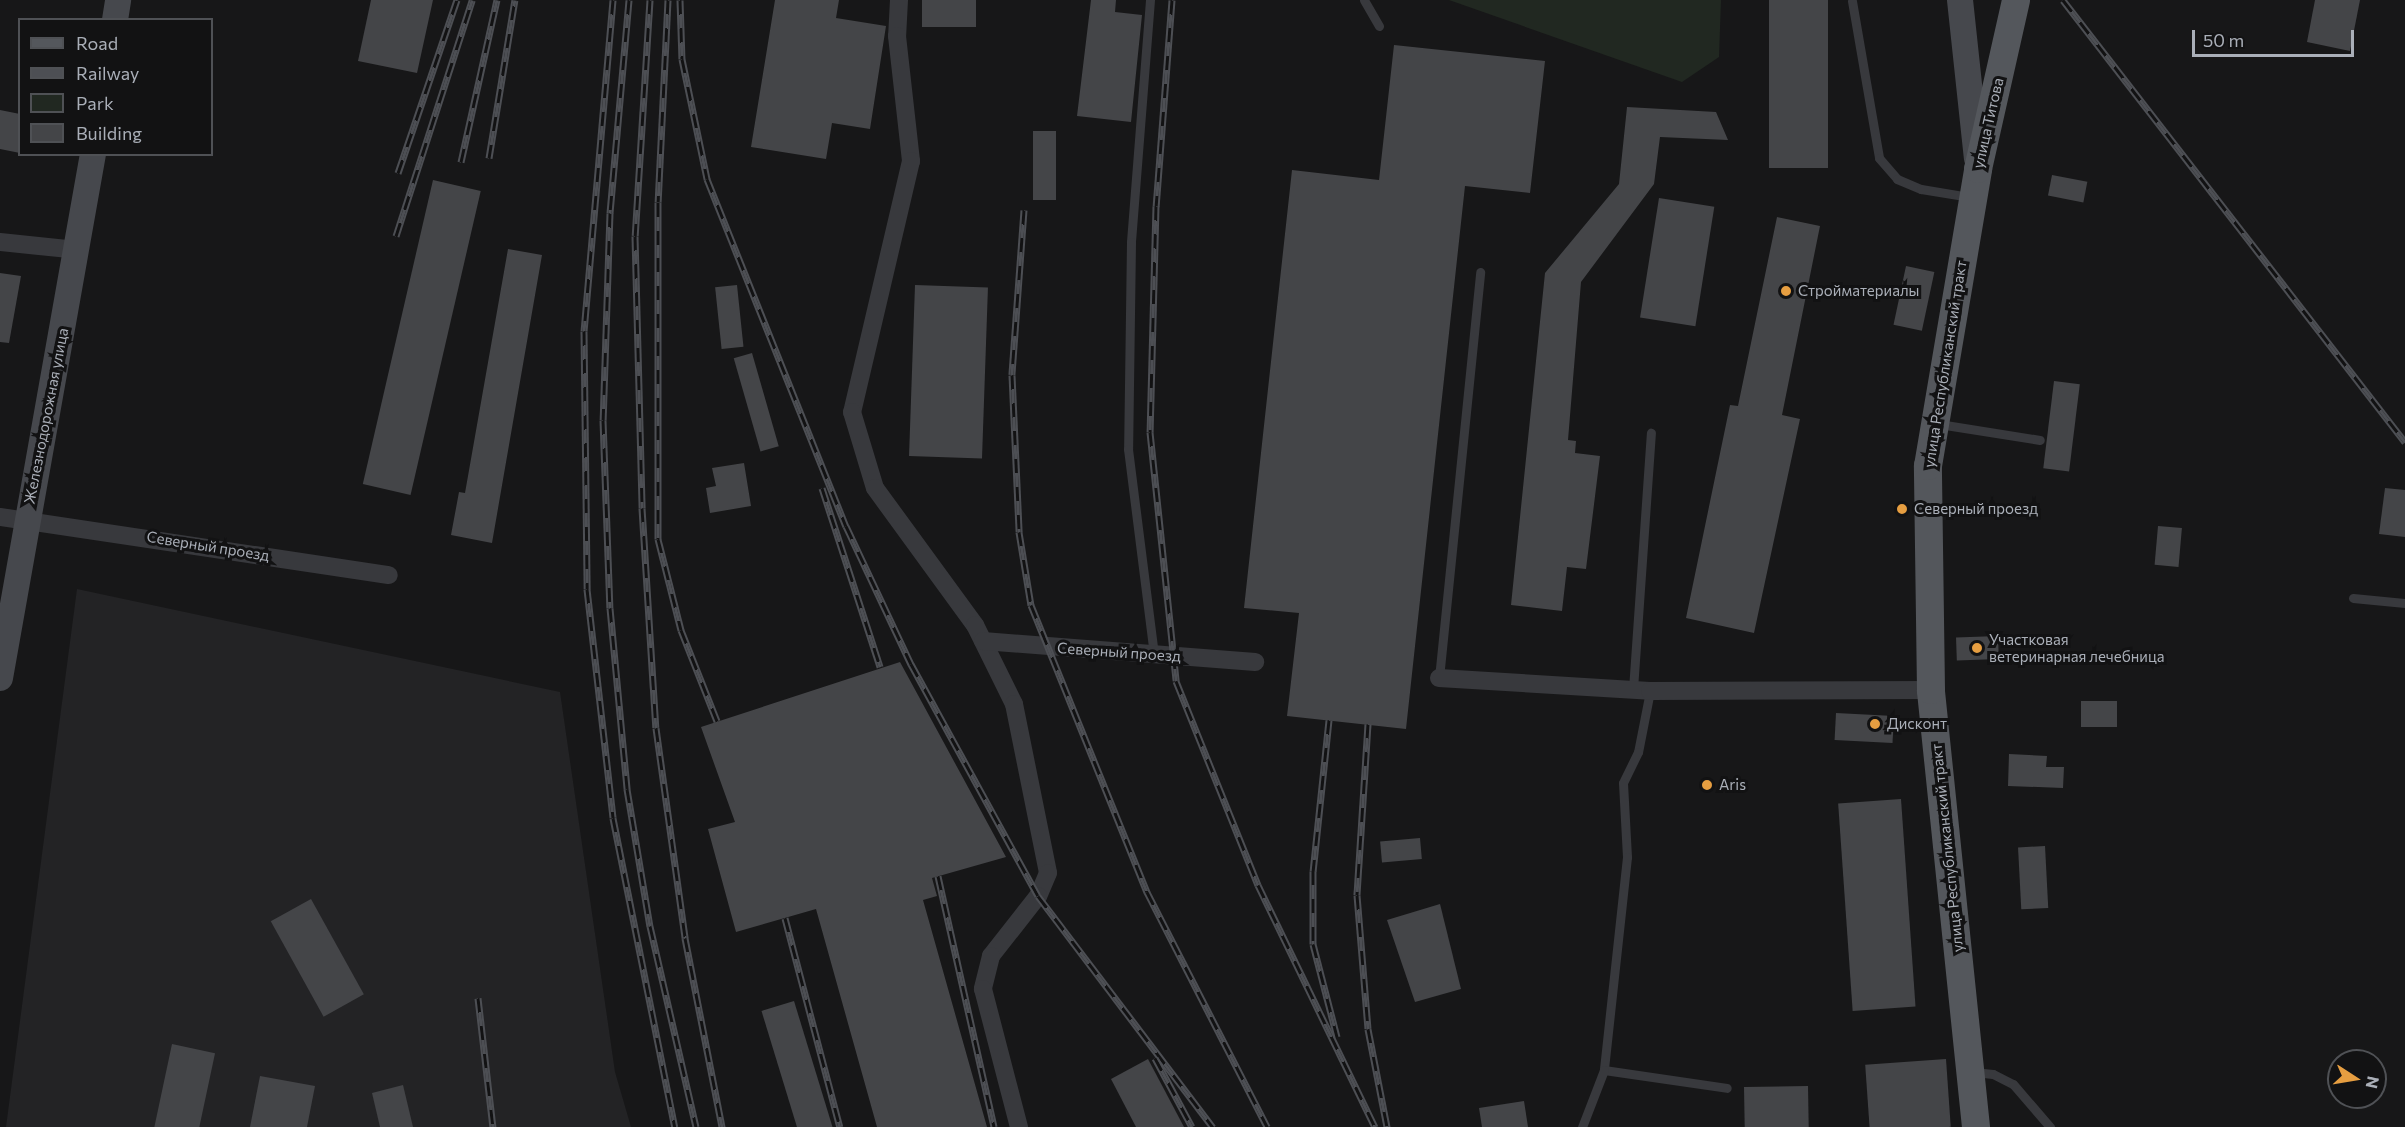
<!DOCTYPE html>
<html>
<head>
<meta charset="utf-8">
<style>
	body { margin:0 }
	#map { position:relative; width:2405px; height:1127px; overflow:hidden; background:#171718; font-family:Commissioner,sans-serif }
	div>[style] { position:absolute }
	.built>* { inset:0; background:#232325 }
	.green>* { inset:0; background:#212821 }
	.building>* { inset:0; background:#444548; transform-origin:0 0 }
	.lane>* { height:9px; margin:-4.5px; padding:0 4.5px; transform-origin:4.5px; border-radius:4.5px; background:#38393d }
	.street>* { height:18px; margin:-9px; padding:0 9px; transform-origin:9px; border-radius:9px; background:#38393d }
	.secondary>* { height:26px; margin:-13px; padding:0 13px; transform-origin:13px; border-radius:13px; background:#46484d }
	.primary>* { height:28px; margin:-14px; padding:0 14px; transform-origin:14px; border-radius:14px; background:#54575c }
	.rail>* { height:7px; margin-top:-3.5px; transform-origin:0; background:repeating-linear-gradient(90deg,#121213 0 14px,#4d4f54 0 28px); box-sizing:border-box; border-block:2px solid #4d4f54 }
	.dots>* { width:16px; height:16px; translate:-50% -50%; box-sizing:border-box; border:3px solid #121213; border-radius:50% }
	span { translate:-50% -50%; white-space:nowrap; text-align:center; line-height:1.15; -webkit-text-stroke:6px #121213; paint-order:stroke }
	.street-label { font-size:15px; color:#aaafb8 }
	.poi-label { font-size:15px; color:#aaafb8 }
	.left { translate:0 -50%; text-align:left }
	.legend { position:absolute; left:18px; top:18px; width:195px; height:138px; box-sizing:border-box; background:#121213; border:2px solid #4f5155; margin:0; padding:8px 10px; list-style:none; font-size:18px; color:#aaafb8 }
	.legend li { display:flex; align-items:center; gap:12px; height:30px }
	.legend b { width:30px; border:2px solid #4f5155 }
	.north { position:absolute; left:2327px; top:1049px; width:60px; height:60px; box-sizing:border-box; background:#121213; border:2px solid #4f5155; border-radius:50%; rotate:102deg; font-size:16px; font-weight:700; line-height:24px; text-align:center; color:#aaafb8 }
	.north::after { content:''; display:block; margin:auto; width:21px; height:27px; background:#e69e41; clip-path:polygon(50% 0,100% 100%,50% 72%,0 100%) }
	.scale { position:absolute; left:2192px; top:30px; width:162px; height:27px; box-sizing:border-box; border:3px solid #aaafb8; border-top:0; padding-left:8px; font-size:18px; line-height:21px; white-space:nowrap; color:#aaafb8; -webkit-text-stroke:4px #121213; paint-order:stroke }
</style>
</head>
<body>
<div id="map">
	<div class="built">
		<div style="clip-path:polygon(77px 589px,560px 692px,615px 1072px,631px 1127px,6px 1127px)"></div>
	</div>
	<div class="green">
		<div style="clip-path:polygon(1449px 0,1721px 0,1719px 57px,1682px 82px)"></div>
	</div>
	<div class="building">
		<div style="clip-path:polygon(371px 0,433px 0,417px 73px,358px 61px)"></div>
		<div style="clip-path:polygon(775px 0,839px 0,836px 18px,886px 26px,870px 129px,832px 123px,826px 159px,751px 147px)"></div>
		<div style="left:922px;top:0;width:54px;height:27px"></div>
		<div style="clip-path:polygon(1091px 0,1116px 0,1115px 12px,1142px 15px,1131px 122px,1077px 116px)"></div>
		<div style="left:1769px;top:0;width:59px;height:168px"></div>
		<div style="clip-path:polygon(2315px 0,2360px 0,2350px 51px,2307px 42px)"></div>
		<div style="clip-path:polygon(1394px 45px,1545px 61px,1530px 193px,1465px 186px,1406px 729px,1287px 716px,1299px 613px,1244px 608px,1292px 170px,1379px 180px)"></div>
		<div style="clip-path:polygon(1627px 107px,1716px 112px,1728px 140px,1660px 137px,1654px 184px,1581px 282px,1568px 440px,1576px 441px,1575px 453px,1600px 456px,1586px 569px,1567px 567px,1562px 611px,1511px 605px,1545px 273px,1619px 184px)"></div>
		<div style="clip-path:polygon(0 110px,20px 114px,20px 153px,0 149px)"></div>
		<div style="left:1033px;top:131px;width:23px;height:69px"></div>
		<div style="left:2052px;top:175px;width:36px;height:21px;rotate:11deg"></div>
		<div style="left:433px;top:180px;width:49px;height:312px;rotate:13deg"></div>
		<div style="left:1659px;top:198px;width:56px;height:121px;rotate:9deg"></div>
		<div style="clip-path:polygon(1777px 217px,1820px 226px,1782px 415px,1800px 419px,1754px 633px,1686px 618px,1730px 405px,1738px 406px)"></div>
		<div style="clip-path:polygon(508px 249px,542px 255px,492px 543px,451px 535px,459px 492px,465px 493px)"></div>
		<div style="left:1906px;top:266px;width:29px;height:60px;rotate:12deg"></div>
		<div style="clip-path:polygon(0 273px,21px 276px,9px 343px,0 342px)"></div>
		<div style="left:737px;top:285px;width:62px;height:22px;rotate:84deg"></div>
		<div style="left:915px;top:285px;width:73px;height:171px;rotate:2deg"></div>
		<div style="left:752px;top:353px;width:97px;height:19px;rotate:74deg"></div>
		<div style="left:2054px;top:381px;width:26px;height:88px;rotate:7deg"></div>
		<div style="clip-path:polygon(744px 463px,751px 506px,710px 513px,706px 488px,716px 486px,712px 468px)"></div>
		<div style="clip-path:polygon(2385px 488px,2405px 490px,2405px 537px,2379px 534px)"></div>
		<div style="left:2158px;top:526px;width:24px;height:39px;rotate:5deg"></div>
		<div style="left:1998px;top:636px;width:23px;height:42px;rotate:88deg"></div>
		<div style="clip-path:polygon(900px 662px,1006px 857px,932px 878px,937px 896px,923px 900px,987px 1127px,877px 1127px,816px 909px,736px 932px,708px 829px,735px 822px,701px 727px)"></div>
		<div style="left:2117px;top:701px;width:26px;height:36px;rotate:90deg"></div>
		<div style="left:1836px;top:713px;width:58px;height:27px;rotate:3deg"></div>
		<div style="clip-path:polygon(2009px 754px,2047px 756px,2046px 767px,2064px 767px,2063px 788px,2008px 786px)"></div>
		<div style="left:1901px;top:799px;width:208px;height:63px;rotate:86deg"></div>
		<div style="left:1420px;top:838px;width:21px;height:40px;rotate:85deg"></div>
		<div style="left:2045px;top:846px;width:62px;height:27px;rotate:87deg"></div>
		<div style="left:311px;top:899px;width:109px;height:46px;rotate:61deg"></div>
		<div style="clip-path:polygon(1440px 904px,1461px 989px,1415px 1002px,1387px 920px)"></div>
		<div style="left:794px;top:1001px;width:132px;height:34px;rotate:73deg"></div>
		<div style="left:172px;top:1044px;width:44px;height:85px;rotate:12deg"></div>
		<div style="clip-path:polygon(1148px 1059px,1184px 1127px,1136px 1127px,1111px 1079px)"></div>
		<div style="left:1946px;top:1059px;width:68px;height:81px;rotate:86deg"></div>
		<div style="clip-path:polygon(260px 1076px,315px 1086px,307px 1127px,250px 1127px)"></div>
		<div style="clip-path:polygon(403px 1085px,413px 1127px,380px 1127px,372px 1093px)"></div>
		<div style="left:1808px;top:1086px;width:41px;height:64px;rotate:89deg"></div>
		<div style="clip-path:polygon(1524px 1101px,1528px 1127px,1482px 1127px,1479px 1108px)"></div>
	</div>
	<div class="lane">
		<div style="left:1150px;top:0;width:243px;rotate:94.5deg"></div>
		<div style="left:1131px;top:242px;width:207px;rotate:90.8deg"></div>
		<div style="left:1128px;top:449px;width:207px;rotate:82.8deg"></div>
		<div style="left:1364px;top:0;width:30px;rotate:60deg"></div>
		<div style="left:1852px;top:1px;width:159px;rotate:80.2deg"></div>
		<div style="left:1879px;top:158px;width:28px;rotate:49deg"></div>
		<div style="left:1897px;top:179px;width:26px;rotate:23deg"></div>
		<div style="left:1921px;top:189px;width:50px;rotate:9.3deg"></div>
		<div style="left:1939px;top:424px;width:102px;rotate:9deg"></div>
		<div style="left:2353px;top:598px;width:52px;rotate:5.5deg"></div>
		<div style="left:1439px;top:678px;width:408px;rotate:-84.2deg"></div>
		<div style="left:1633px;top:689px;width:257px;rotate:-86deg"></div>
		<div style="left:1650px;top:691px;width:62px;rotate:101.1deg"></div>
		<div style="left:1638px;top:752px;width:34px;rotate:116deg"></div>
		<div style="left:1623px;top:783px;width:74px;rotate:86.9deg"></div>
		<div style="left:1627px;top:857px;width:214px;rotate:96.2deg"></div>
		<div style="left:1604px;top:1070px;width:124px;rotate:8.3deg"></div>
		<div style="left:1973px;top:1072px;width:20px;rotate:6deg"></div>
		<div style="left:1993px;top:1074px;width:22px;rotate:27deg"></div>
		<div style="left:2013px;top:1084px;width:57px;rotate:49.3deg"></div>
		<div style="left:1582px;top:1127px;width:61px;rotate:-68.9deg"></div>
	</div>
	<div class="street">
		<div style="left:899px;top:0;width:36px;rotate:93deg"></div>
		<div style="left:897px;top:36px;width:126px;rotate:83.6deg"></div>
		<div style="left:911px;top:161px;width:258px;rotate:103.2deg"></div>
		<div style="left:852px;top:412px;width:79px;rotate:73.2deg"></div>
		<div style="left:875px;top:488px;width:170px;rotate:53.9deg"></div>
		<div style="left:975px;top:625px;width:88px;rotate:63.7deg"></div>
		<div style="left:1014px;top:704px;width:172px;rotate:78.6deg"></div>
		<div style="left:1048px;top:873px;width:25px;rotate:113deg"></div>
		<div style="left:1038px;top:896px;width:76px;rotate:128.1deg"></div>
		<div style="left:991px;top:956px;width:34px;rotate:104deg"></div>
		<div style="left:983px;top:989px;width:143px;rotate:75.4deg"></div>
		<div style="left:0;top:242px;width:77px;rotate:5.9deg"></div>
		<div style="left:0;top:517px;width:393px;rotate:8.5deg"></div>
		<div style="left:983px;top:641px;width:273px;rotate:4.4deg"></div>
		<div style="left:1439px;top:678px;width:211px;rotate:3.5deg"></div>
		<div style="left:1650px;top:691px;width:281px;rotate:-0.2deg"></div>
	</div>
	<div class="secondary">
		<div style="left:1960px;top:0;width:159px;rotate:83.9deg"></div>
		<div style="left:115px;top:20px;width:20px;rotate:-81deg"></div>
		<div style="left:0;top:678px;width:532px;rotate:-79.94deg"></div>
	</div>
	<div class="primary">
		<div style="left:1976px;top:1127px;width:439px;rotate:-95.9deg"></div>
		<div style="left:1931px;top:690px;width:224px;rotate:-90.8deg"></div>
		<div style="left:1928px;top:466px;width:301px;rotate:-80.4deg"></div>
		<div style="left:1978px;top:169px;width:173px;rotate:-77.3deg"></div>
	</div>
	<div class="rail">
		<div style="left:613px;top:0;width:332px;rotate:95deg"></div>
		<div style="left:584px;top:331px;width:258px;rotate:89.3deg"></div>
		<div style="left:587px;top:589px;width:230px;rotate:83.5deg"></div>
		<div style="left:613px;top:818px;width:315px;rotate:78.7deg"></div>
		<div style="left:629px;top:0;width:214px;rotate:95.1deg"></div>
		<div style="left:610px;top:213px;width:207px;rotate:91.9deg"></div>
		<div style="left:603px;top:420px;width:188px;rotate:87.9deg"></div>
		<div style="left:610px;top:608px;width:182px;rotate:84.6deg"></div>
		<div style="left:627px;top:789px;width:139px;rotate:80.5deg"></div>
		<div style="left:650px;top:926px;width:206px;rotate:77.1deg"></div>
		<div style="left:650px;top:0;width:236px;rotate:93.6deg"></div>
		<div style="left:635px;top:236px;width:272px;rotate:88.5deg"></div>
		<div style="left:642px;top:508px;width:220px;rotate:86.4deg"></div>
		<div style="left:656px;top:728px;width:212px;rotate:82.1deg"></div>
		<div style="left:685px;top:938px;width:193px;rotate:78.9deg"></div>
		<div style="left:668px;top:0;width:202px;rotate:92.8deg"></div>
		<div style="left:658px;top:202px;width:337px;rotate:90deg"></div>
		<div style="left:658px;top:539px;width:94px;rotate:75.8deg"></div>
		<div style="left:681px;top:630px;width:98px;rotate:68.4deg"></div>
		<div style="left:680px;top:0;width:59px;rotate:88.1deg"></div>
		<div style="left:682px;top:59px;width:123px;rotate:78.2deg"></div>
		<div style="left:707px;top:179px;width:374px;rotate:68.2deg"></div>
		<div style="left:846px;top:526px;width:153px;rotate:64.8deg"></div>
		<div style="left:911px;top:664px;width:264px;rotate:61.3deg"></div>
		<div style="left:1038px;top:896px;width:290px;rotate:52.9deg"></div>
		<div style="left:1172px;top:0;width:207px;rotate:94.4deg"></div>
		<div style="left:1156px;top:206px;width:226px;rotate:91.5deg"></div>
		<div style="left:1150px;top:432px;width:250px;rotate:84deg"></div>
		<div style="left:1176px;top:681px;width:220px;rotate:68.1deg"></div>
		<div style="left:1258px;top:885px;width:269px;rotate:64.2deg"></div>
		<div style="left:2063px;top:0;width:559px;rotate:52.27deg"></div>
		<div style="left:489px;top:158px;width:160px;rotate:-80.7deg"></div>
		<div style="left:461px;top:162px;width:166px;rotate:-77.5deg"></div>
		<div style="left:398px;top:173px;width:183px;rotate:-71.2deg"></div>
		<div style="left:1024px;top:210px;width:165px;rotate:94.2deg"></div>
		<div style="left:1012px;top:375px;width:157px;rotate:87.4deg"></div>
		<div style="left:1019px;top:532px;width:74px;rotate:80.7deg"></div>
		<div style="left:1031px;top:605px;width:310px;rotate:68deg"></div>
		<div style="left:1147px;top:892px;width:264px;rotate:62.9deg"></div>
		<div style="left:396px;top:236px;width:248px;rotate:-72.1deg"></div>
		<div style="left:822px;top:488px;width:188px;rotate:72deg"></div>
		<div style="left:1329px;top:720px;width:152px;rotate:96deg"></div>
		<div style="left:1313px;top:871px;width:73px;rotate:90deg"></div>
		<div style="left:1313px;top:944px;width:96px;rotate:75.5deg"></div>
		<div style="left:1368px;top:724px;width:171px;rotate:93.7deg"></div>
		<div style="left:1357px;top:895px;width:134px;rotate:85.3deg"></div>
		<div style="left:1368px;top:1029px;width:100px;rotate:79deg"></div>
		<div style="left:938px;top:876px;width:257px;rotate:77.4deg"></div>
		<div style="left:785px;top:918px;width:216px;rotate:75.3deg"></div>
		<div style="left:478px;top:998px;width:130px;rotate:83.4deg"></div>
		<div style="left:1155px;top:1058px;width:78px;rotate:61.8deg"></div>
	</div>
	<div class="dots">
		<div style="left:1786px;top:291px;background:#e69e41"></div>
		<div style="left:1902px;top:509px;background:#e69e41"></div>
		<div style="left:1977px;top:648px;background:#e69e41"></div>
		<div style="left:1875px;top:724px;background:#e69e41"></div>
		<div style="left:1707px;top:785px;background:#e69e41"></div>
	</div>
	<div class="street-label">
		<span style="left:1988px;top:123px;rotate:-77deg">улица Титова</span>
		<span style="left:1945px;top:364px;rotate:-81deg">улица Республиканский тракт</span>
		<span style="left:46px;top:416px;rotate:-79deg">Железнодорожная улица</span>
		<span style="left:208px;top:546px;rotate:9deg">Северный проезд</span>
		<span style="left:1119px;top:652px;rotate:4deg">Северный проезд</span>
		<span style="left:1947px;top:848px;rotate:-96deg">улица Республиканский тракт</span>
	</div>
	<div class="poi-label">
		<span class="left" style="left:1798px;top:291px">Стройматериалы</span>
		<span class="left" style="left:1914px;top:509px">Северный проезд</span>
		<span class="left" style="left:1989px;top:648px">Участковая<br>ветеринарная лечебница</span>
		<span class="left" style="left:1887px;top:724px">Дисконт</span>
		<span class="left" style="left:1719px;top:785px">Aris</span>
	</div>
	<ul class="legend">
	<li><b style="height:8px;background:#54575c"></b>Road</li>
	<li><b style="height:8px;background:#4d4f54"></b>Railway</li>
	<li><b style="height:16px;background:#212821"></b>Park</li>
	<li><b style="height:16px;background:#444548"></b>Building</li>
	</ul>
	<div class="north">N</div>
	<div class="scale">50 m</div>
</div>
</body>
</html>
